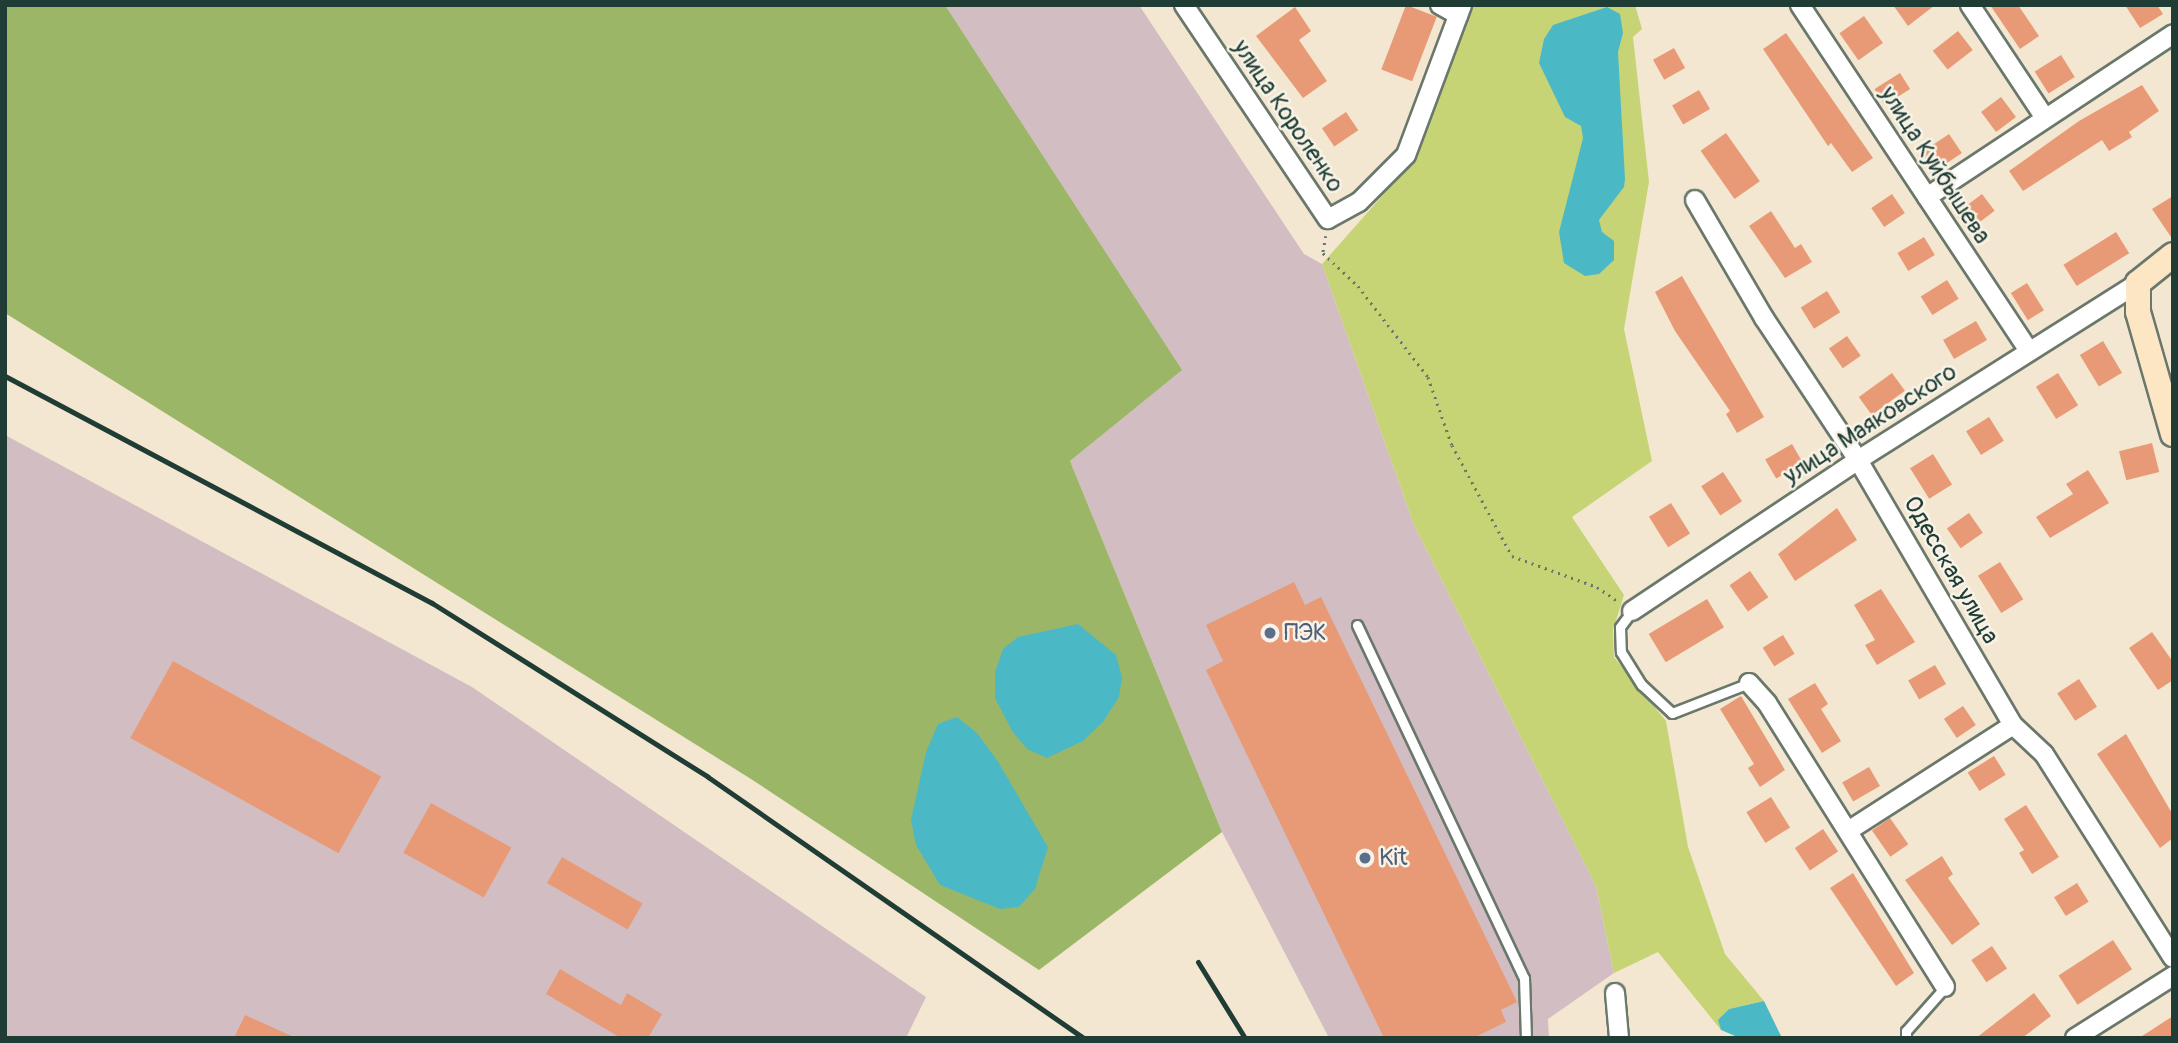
<!DOCTYPE html>
<html>
<head>
<meta charset="utf-8">
<style>
	body { margin:0 }
	#map { position:relative; width:2178px; height:1043px; overflow:hidden; background:#f4e7d1; font-family:Pangolin,sans-serif }
	div>[style] { position:absolute }
	.industrial>* { inset:0; background:#d2bec2 }
	.green>* { inset:0; background:#c6d476 }
	.forest>* { inset:0; background:#9cb667 }
	.water>* { inset:0; background:#4bb9c5 }
	.building>* { inset:0; background:#e89a76; transform-origin:0 0 }
	.path>* { height:2.5px; margin-top:-1.25px; transform-origin:0; background:repeating-linear-gradient(90deg,#6a786b 0 2px,transparent 0 7px) }
	.roads { filter:drop-shadow(2px 0 #6a786b) drop-shadow(-2px 0 #6a786b) drop-shadow(0 2px #6a786b) drop-shadow(0 -2px #6a786b) }
	.lane>* { height:9px; margin:-4.5px; padding:0 4.5px; transform-origin:4.5px; border-radius:4.5px; background:#fff }
	.street>* { height:18px; margin:-9px; padding:0 9px; transform-origin:9px; border-radius:9px; background:#fff }
	.secondary>* { height:24px; margin:-12px; padding:0 12px; transform-origin:12px; border-radius:12px; background:#fce6c4 }
	.rail>* { height:5px; margin:-2.5px; padding:0 2.5px; transform-origin:2.5px; border-radius:2.5px; background:#1f3d34 }
	.dots>* { width:19px; height:19px; translate:-50% -50%; box-sizing:border-box; border:4px solid #f7f3e8; border-radius:50% }
	span { translate:-50% -50%; white-space:nowrap; text-align:center; line-height:1.15; -webkit-text-stroke:5px #f7f3e8; paint-order:stroke }
	.street-label { font-size:24px; color:#1f3d34 }
	.service-label { font-size:24px; color:#4e5e75 }
	.left { translate:0 -50%; text-align:left }
	.frame { position:absolute; inset:0; border:7px solid #1f3d34; pointer-events:none }
</style>
</head>
<body>
<div id="map">
	<div class="industrial">
		<div style="clip-path:polygon(945px 5px,1139px 5px,1304px 254px,1322px 264px,1414px 525px,1596px 886px,1614px 973px,1548px 1019px,1549px 1038px,1329px 1038px,1222px 832px,1070px 461px,1181px 370px)"></div>
		<div style="clip-path:polygon(5px 435px,472px 687px,926px 997px,906px 1038px,5px 1038px)"></div>
	</div>
	<div class="green">
		<div style="clip-path:polygon(1471px 5px,1635px 5px,1642px 29px,1633px 37px,1649px 182px,1624px 329px,1652px 461px,1572px 517px,1624px 595px,1613px 630px,1614px 657px,1666px 721px,1688px 847px,1725px 954px,1764px 1001px,1729px 1009px,1719px 1020px,1721px 1030px,1658px 952px,1614px 973px,1596px 886px,1414px 525px,1322px 264px,1412px 162px)"></div>
	</div>
	<div class="forest">
		<div style="clip-path:polygon(5px 5px,945px 5px,1182px 370px,1070px 461px,1222px 832px,1039px 970px,751px 779px,5px 313px)"></div>
	</div>
	<div class="water">
		<div style="clip-path:polygon(1607px 7px,1620px 14px,1623px 33px,1618px 52px,1625px 179px,1624px 187px,1599px 220px,1602px 232px,1614px 241px,1614px 260px,1599px 274px,1585px 276px,1564px 263px,1559px 232px,1583px 138px,1581px 126px,1565px 117px,1539px 63px,1544px 39px,1553px 25px)"></div>
		<div style="clip-path:polygon(1078px 624px,1116px 655px,1122px 677px,1119px 697px,1103px 722px,1083px 741px,1047px 758px,1027px 749px,1012px 731px,995px 698px,995px 672px,1003px 649px,1018px 637px)"></div>
		<div style="clip-path:polygon(957px 717px,977px 733px,997px 760px,1048px 847px,1035px 889px,1019px 907px,1000px 909px,940px 885px,916px 845px,911px 820px,926px 752px,938px 724px)"></div>
		<div style="clip-path:polygon(1764px 1001px,1782px 1038px,1740px 1038px,1721px 1030px,1718px 1020px,1729px 1009px)"></div>
	</div>
	<div class="building">
		<div style="left:1406px;top:5px;width:33px;height:69px;rotate:21deg"></div>
		<div style="clip-path:polygon(1893px 5px,1935px 5px,1908px 26px)"></div>
		<div style="clip-path:polygon(1990px 5px,2018px 5px,2039px 36px,2020px 49px)"></div>
		<div style="clip-path:polygon(2125px 5px,2157px 5px,2163px 14px,2140px 28px)"></div>
		<div style="clip-path:polygon(1295px 7px,1311px 31px,1299px 40px,1327px 81px,1303px 98px,1256px 36px)"></div>
		<div style="left:1864px;top:16px;width:33px;height:30px;rotate:55deg"></div>
		<div style="left:1958px;top:31px;width:24px;height:32px;rotate:52deg"></div>
		<div style="clip-path:polygon(1786px 33px,1873px 158px,1852px 172px,1831px 143px,1828px 146px,1763px 49px)"></div>
		<div style="left:1674px;top:48px;width:23px;height:24px;rotate:61deg"></div>
		<div style="left:2061px;top:55px;width:26px;height:31px;rotate:58deg"></div>
		<div style="left:1900px;top:73px;width:19px;height:30px;rotate:58deg"></div>
		<div style="clip-path:polygon(2142px 85px,2159px 111px,2129px 132px,2132px 137px,2109px 151px,2102px 140px,2023px 191px,2009px 171px,2079px 121px)"></div>
		<div style="left:1699px;top:90px;width:22px;height:31px;rotate:60deg"></div>
		<div style="left:2001px;top:97px;width:25px;height:25px;rotate:53deg"></div>
		<div style="left:1346px;top:112px;width:22px;height:29px;rotate:56deg"></div>
		<div style="left:1726px;top:133px;width:59px;height:31px;rotate:55deg"></div>
		<div style="left:1949px;top:134px;width:23px;height:37px;rotate:56deg"></div>
		<div style="left:1892px;top:194px;width:23px;height:25px;rotate:56deg"></div>
		<div style="left:1982px;top:194px;width:21px;height:33px;rotate:53deg"></div>
		<div style="clip-path:polygon(2173px 196px,2173px 240px,2152px 209px)"></div>
		<div style="clip-path:polygon(1771px 211px,1795px 248px,1801px 244px,1812px 262px,1785px 278px,1749px 226px)"></div>
		<div style="left:2116px;top:232px;width:25px;height:62px;rotate:58deg"></div>
		<div style="left:1924px;top:237px;width:21px;height:31px;rotate:59deg"></div>
		<div style="clip-path:polygon(1682px 276px,1764px 417px,1737px 433px,1726px 414px,1730px 411px,1675px 331px,1655px 292px)"></div>
		<div style="left:1947px;top:280px;width:22px;height:31px;rotate:58deg"></div>
		<div style="left:2027px;top:283px;width:32px;height:19px;rotate:58deg"></div>
		<div style="left:1827px;top:291px;width:25px;height:31px;rotate:58deg"></div>
		<div style="left:1976px;top:321px;width:22px;height:38px;rotate:60deg"></div>
		<div style="left:1847px;top:336px;width:24px;height:22px;rotate:55deg"></div>
		<div style="left:2103px;top:341px;width:37px;height:27px;rotate:59deg"></div>
		<div style="left:1892px;top:373px;width:22px;height:41px;rotate:54deg"></div>
		<div style="left:2058px;top:373px;width:38px;height:26px;rotate:58deg"></div>
		<div style="left:1989px;top:417px;width:28px;height:27px;rotate:58deg"></div>
		<div style="left:2152px;top:443px;width:30px;height:34px;rotate:76deg"></div>
		<div style="left:1792px;top:444px;width:22px;height:31px;rotate:60deg"></div>
		<div style="left:1933px;top:454px;width:36px;height:27px;rotate:58deg"></div>
		<div style="clip-path:polygon(2088px 470px,2109px 503px,2050px 538px,2036px 517px,2073px 494px,2066px 484px)"></div>
		<div style="left:1723px;top:472px;width:35px;height:26px;rotate:57deg"></div>
		<div style="left:1671px;top:503px;width:36px;height:26px;rotate:58deg"></div>
		<div style="clip-path:polygon(1837px 508px,1857px 540px,1795px 581px,1778px 554px)"></div>
		<div style="left:1969px;top:513px;width:24px;height:27px;rotate:55deg"></div>
		<div style="left:2000px;top:562px;width:44px;height:26px;rotate:58deg"></div>
		<div style="left:1750px;top:571px;width:32px;height:25px;rotate:55deg"></div>
		<div style="clip-path:polygon(1294px 582px,1305px 605px,1321px 597px,1517px 1002px,1501px 1010px,1506px 1022px,1473px 1038px,1384px 1038px,1206px 670px,1223px 661px,1206px 625px)"></div>
		<div style="clip-path:polygon(1881px 589px,1915px 642px,1877px 665px,1865px 645px,1875px 640px,1854px 605px)"></div>
		<div style="left:1707px;top:599px;width:33px;height:68px;rotate:59deg"></div>
		<div style="clip-path:polygon(2152px 632px,2173px 662px,2173px 680px,2158px 690px,2129px 648px)"></div>
		<div style="left:1783px;top:635px;width:22px;height:24px;rotate:58deg"></div>
		<div style="left:173px;top:661px;width:238px;height:88px;rotate:29deg"></div>
		<div style="left:1935px;top:665px;width:22px;height:31px;rotate:60deg"></div>
		<div style="left:2079px;top:679px;width:33px;height:26px;rotate:57deg"></div>
		<div style="clip-path:polygon(1815px 683px,1828px 704px,1821px 709px,1841px 741px,1822px 753px,1788px 699px)"></div>
		<div style="clip-path:polygon(1741px 696px,1785px 770px,1760px 787px,1748px 768px,1754px 764px,1720px 709px)"></div>
		<div style="left:1963px;top:706px;width:23px;height:23px;rotate:56deg"></div>
		<div style="clip-path:polygon(2126px 734px,2173px 815px,2173px 838px,2160px 848px,2097px 754px)"></div>
		<div style="left:1994px;top:756px;width:22px;height:31px;rotate:58deg"></div>
		<div style="left:1869px;top:767px;width:22px;height:31px;rotate:60deg"></div>
		<div style="left:1771px;top:797px;width:36px;height:29px;rotate:58deg"></div>
		<div style="left:431px;top:803px;width:92px;height:57px;rotate:29deg"></div>
		<div style="clip-path:polygon(2026px 805px,2059px 857px,2032px 874px,2019px 853px,2024px 850px,2004px 819px)"></div>
		<div style="left:1890px;top:818px;width:32px;height:22px;rotate:55deg"></div>
		<div style="left:1823px;top:829px;width:27px;height:34px;rotate:56deg"></div>
		<div style="clip-path:polygon(1942px 856px,1953px 874px,1948px 878px,1980px 924px,1952px 945px,1905px 880px)"></div>
		<div style="left:562px;top:857px;width:93px;height:30px;rotate:30deg"></div>
		<div style="clip-path:polygon(1853px 873px,1914px 973px,1896px 986px,1830px 888px)"></div>
		<div style="left:2077px;top:883px;width:22px;height:27px;rotate:58deg"></div>
		<div style="left:2113px;top:940px;width:35px;height:65px;rotate:57deg"></div>
		<div style="left:1992px;top:946px;width:27px;height:25px;rotate:56deg"></div>
		<div style="clip-path:polygon(560px 969px,621px 1005px,627px 993px,662px 1014px,648px 1038px,621px 1038px,546px 994px)"></div>
		<div style="clip-path:polygon(2034px 993px,2051px 1016px,2022px 1038px,1976px 1038px)"></div>
		<div style="clip-path:polygon(245px 1015px,296px 1038px,234px 1038px)"></div>
		<div style="clip-path:polygon(2173px 1016px,2173px 1038px,2139px 1038px)"></div>
	</div>
	<div class="path">
		<div style="left:1326px;top:236px;width:17px;rotate:100deg"></div>
		<div style="left:1323px;top:253px;width:48px;rotate:43.3deg"></div>
		<div style="left:1358px;top:286px;width:115px;rotate:52.4deg"></div>
		<div style="left:1428px;top:377px;width:72px;rotate:70.6deg"></div>
		<div style="left:1452px;top:445px;width:126px;rotate:61.6deg"></div>
		<div style="left:1512px;top:556px;width:90px;rotate:20deg"></div>
		<div style="left:1597px;top:587px;width:25px;rotate:34deg"></div>
	</div>
	<div class="roads">
		<div class="lane">
			<div style="left:1632px;top:611px;width:20px;rotate:127deg"></div>
			<div style="left:1620px;top:627px;width:25px;rotate:88deg"></div>
			<div style="left:1621px;top:652px;width:39px;rotate:58deg"></div>
			<div style="left:1642px;top:685px;width:41px;rotate:43deg"></div>
			<div style="left:1672px;top:713px;width:83px;rotate:-21.3deg"></div>
			<div style="left:1357px;top:625px;width:391px;rotate:64.7deg"></div>
			<div style="left:1524px;top:978px;width:60px;rotate:88.1deg"></div>
			<div style="left:1906px;top:1038px;width:7px;rotate:-90deg"></div>
			<div style="left:1906px;top:1031px;width:59px;rotate:-48.4deg"></div>
		</div>
		<div class="street">
			<div style="left:1184px;top:5px;width:258px;rotate:56.1deg"></div>
			<div style="left:1328px;top:219px;width:35px;rotate:-29deg"></div>
			<div style="left:1359px;top:202px;width:66px;rotate:-45deg"></div>
			<div style="left:1406px;top:155px;width:160px;rotate:-69.5deg"></div>
			<div style="left:1440px;top:5px;width:21px;rotate:29deg"></div>
			<div style="left:1800px;top:5px;width:415px;rotate:56.5deg"></div>
			<div style="left:1970px;top:5px;width:132px;rotate:56.4deg"></div>
			<div style="left:1927px;top:197px;width:295px;rotate:-33.5deg"></div>
			<div style="left:1695px;top:200px;width:137px;rotate:59.7deg"></div>
			<div style="left:1764px;top:318px;width:170px;rotate:56.5deg"></div>
			<div style="left:1858px;top:460px;width:307px;rotate:59.7deg"></div>
			<div style="left:2013px;top:725px;width:42px;rotate:43.1deg"></div>
			<div style="left:2044px;top:754px;width:241px;rotate:57.7deg"></div>
			<div style="left:1632px;top:611px;width:272px;rotate:-33.7deg"></div>
			<div style="left:1858px;top:460px;width:331px;rotate:-32.3deg"></div>
			<div style="left:1749px;top:683px;width:27px;rotate:48deg"></div>
			<div style="left:1767px;top:703px;width:335px;rotate:57.9deg"></div>
			<div style="left:1848px;top:831px;width:196px;rotate:-32.7deg"></div>
			<div style="left:1615px;top:993px;width:45px;rotate:84.9deg"></div>
			<div style="left:2075px;top:1038px;width:116px;rotate:-32.3deg"></div>
		</div>
		<div class="secondary">
			<div style="left:2173px;top:255px;width:45px;rotate:141.3deg"></div>
			<div style="left:2138px;top:283px;width:29px;rotate:90deg"></div>
			<div style="left:2138px;top:312px;width:127px;rotate:74deg"></div>
		</div>
	</div>
	<div class="rail">
		<div style="left:5px;top:376px;width:484px;rotate:28deg"></div>
		<div style="left:432px;top:603px;width:326px;rotate:32.2deg"></div>
		<div style="left:708px;top:777px;width:458px;rotate:34.8deg"></div>
		<div style="left:1198px;top:962px;width:89px;rotate:58.3deg"></div>
		<div style="left:916px;top:1038px;width:52px"></div>
	</div>
	<div class="dots">
		<div style="left:1270px;top:633px;background:#5c6f8a"></div>
		<div style="left:1365px;top:858px;background:#5c6f8a"></div>
	</div>
	<div class="street-label">
		<span style="left:1288px;top:116px;rotate:56deg">улица Короленко</span>
		<span style="left:1935px;top:165px;rotate:57deg">улица Куйбышева</span>
		<span style="left:1870px;top:424px;rotate:-33deg">улица Маяковского</span>
		<span style="left:1951px;top:570px;rotate:60deg">Одесская улица</span>
	</div>
	<div class="service-label">
		<span class="left" style="left:1284px;top:633px">ПЭК</span>
		<span class="left" style="left:1379px;top:858px">Kit</span>
	</div>
	<div class="frame"></div>
</div>
</body>
</html>
